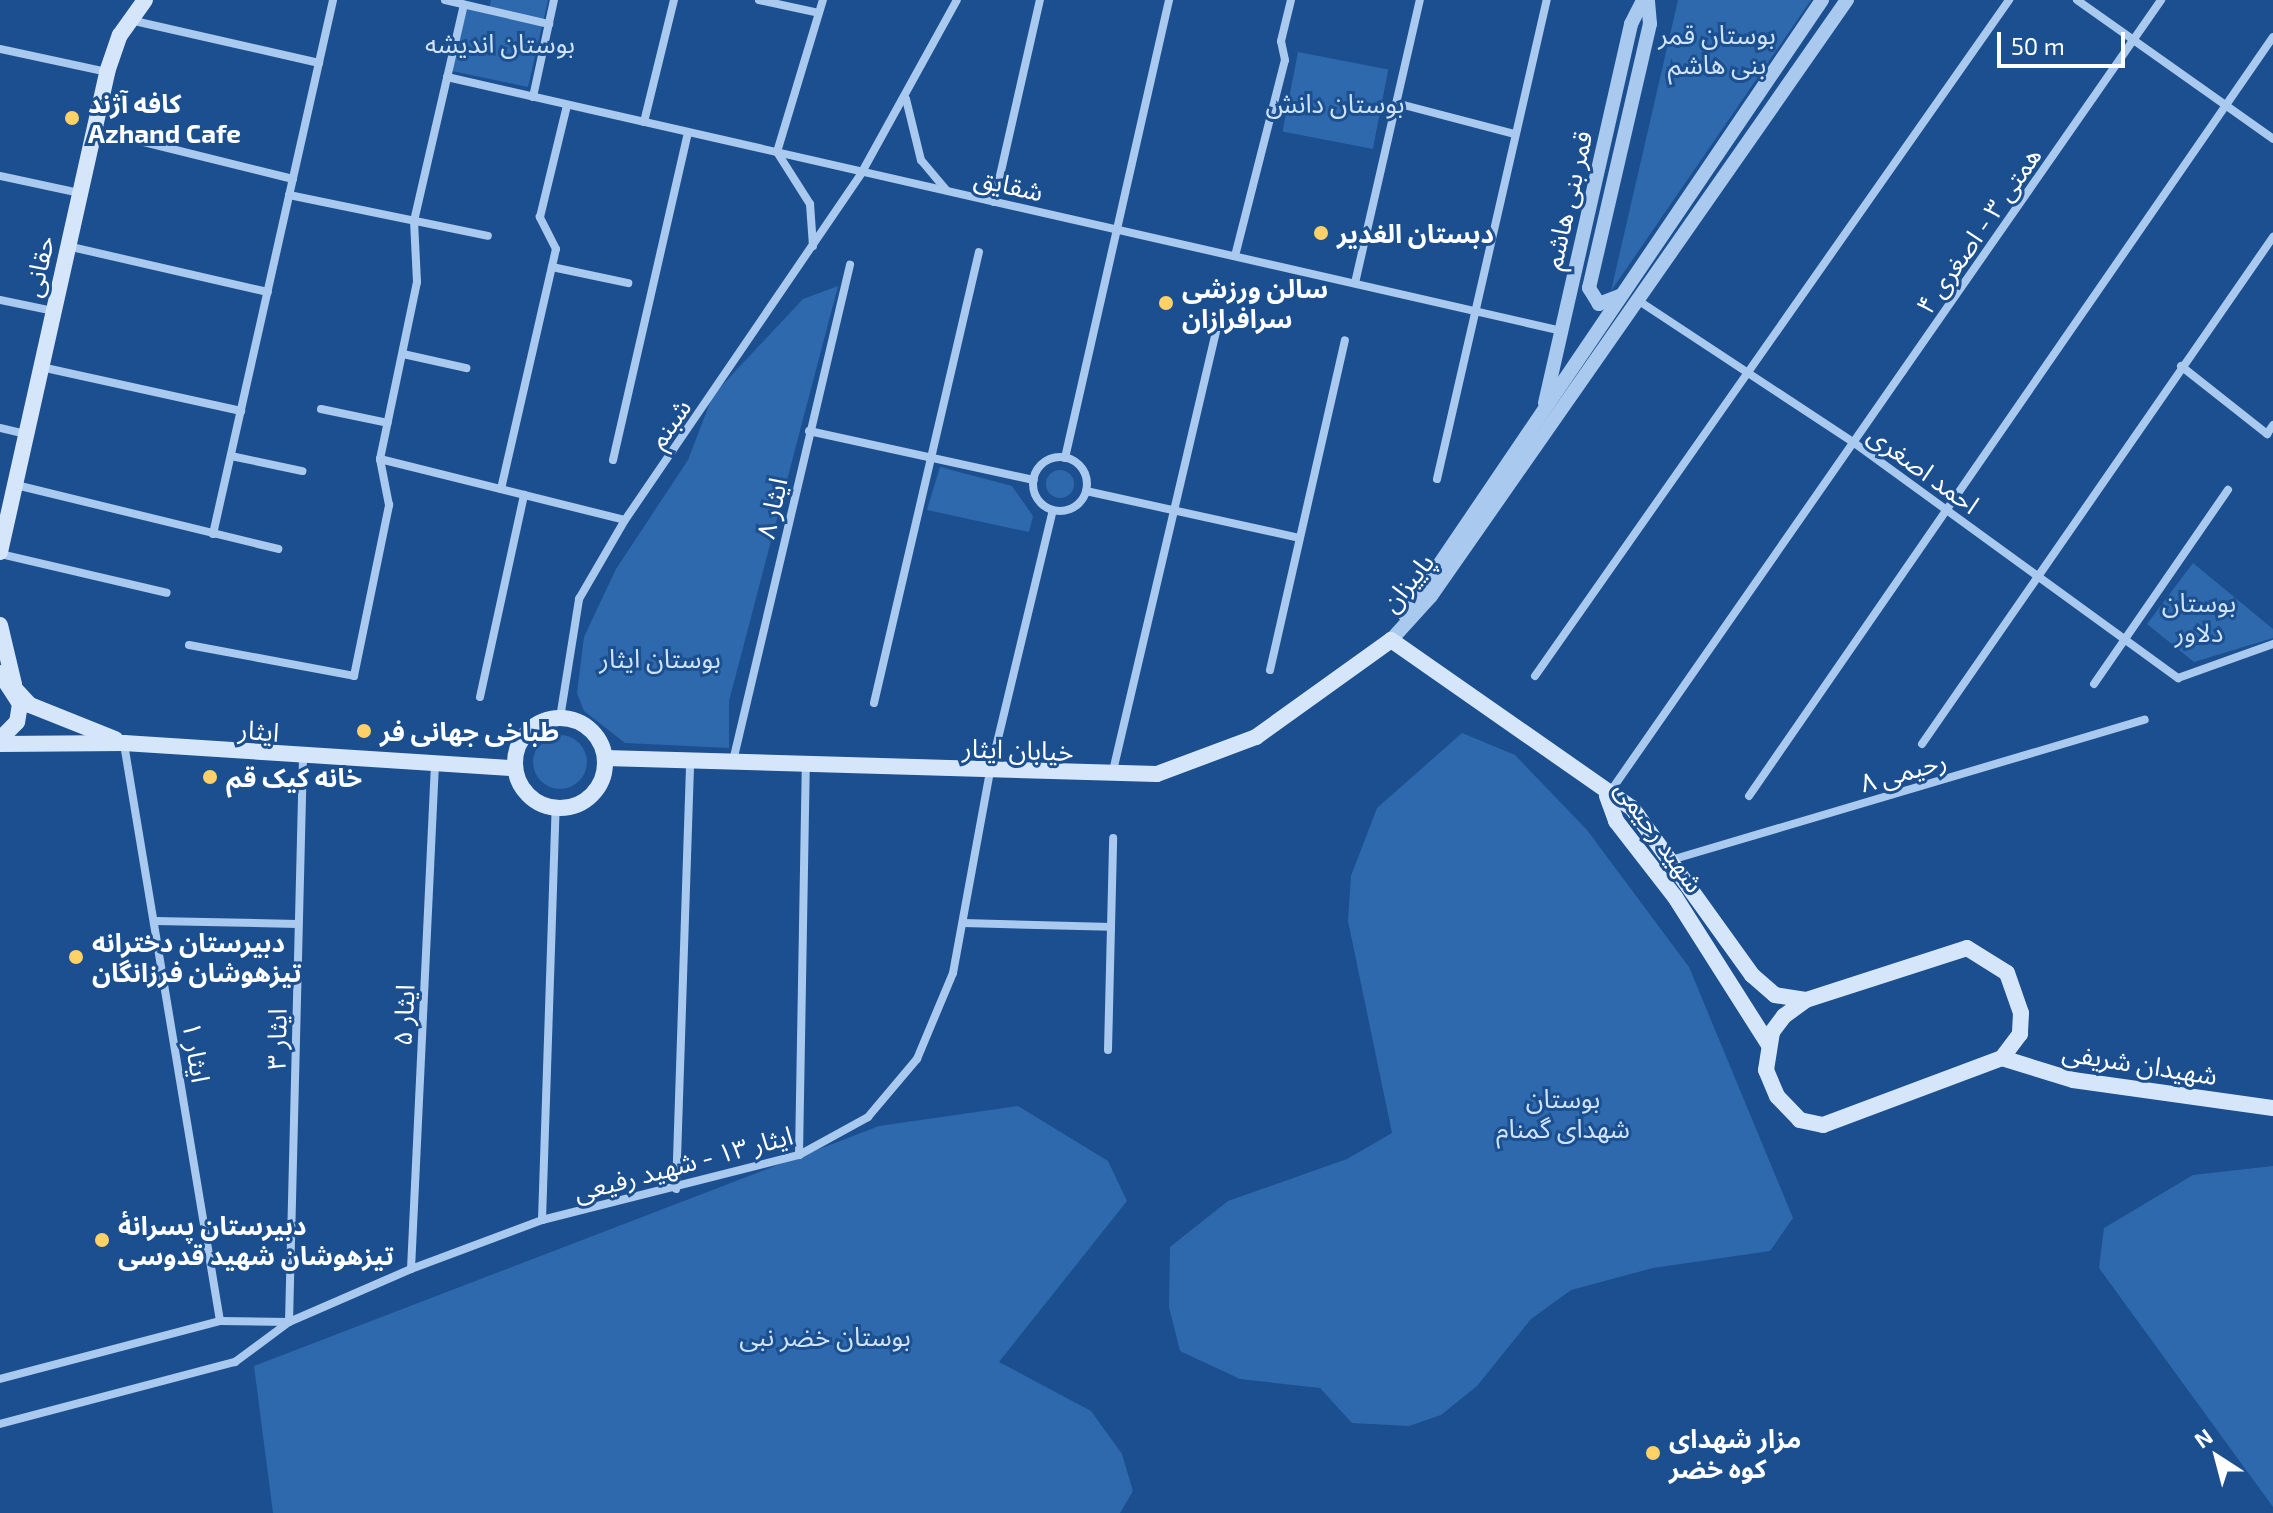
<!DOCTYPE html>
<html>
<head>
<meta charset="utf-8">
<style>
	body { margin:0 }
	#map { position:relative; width:2273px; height:1513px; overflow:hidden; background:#1b4f8f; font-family:"Exo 2","Noto Sans Arabic",sans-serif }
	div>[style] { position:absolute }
	.green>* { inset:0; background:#2e69ad; transform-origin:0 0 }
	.round { border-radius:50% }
	.minor>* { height:8px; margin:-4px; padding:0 4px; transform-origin:4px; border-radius:4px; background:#a9c9ee }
	.minor>.ring { margin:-4px; padding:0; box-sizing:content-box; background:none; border:8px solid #a9c9ee; border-radius:50% }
	.tertiary>* { height:14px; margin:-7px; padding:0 7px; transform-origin:7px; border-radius:7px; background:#a9c9ee }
	.secondary>* { height:16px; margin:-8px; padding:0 8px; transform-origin:8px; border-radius:8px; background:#d6e6fa }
	.secondary>.ring { margin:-8px; padding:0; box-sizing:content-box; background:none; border:16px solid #d6e6fa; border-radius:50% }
	.dots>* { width:22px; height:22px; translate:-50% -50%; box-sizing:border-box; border:4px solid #1b4f8f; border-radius:50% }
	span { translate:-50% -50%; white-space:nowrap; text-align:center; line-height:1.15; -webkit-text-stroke:6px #1b4f8f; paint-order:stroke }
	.park-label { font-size:26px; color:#cfe3fa }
	.poi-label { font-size:26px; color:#fff; font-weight:700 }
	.left { translate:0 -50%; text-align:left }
	.street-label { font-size:26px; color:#fff }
	.north { position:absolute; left:2177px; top:1417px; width:80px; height:80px; -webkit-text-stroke:6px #1b4f8f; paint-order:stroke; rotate:324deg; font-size:22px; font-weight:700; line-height:32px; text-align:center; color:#fff }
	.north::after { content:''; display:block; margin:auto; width:28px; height:36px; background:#fff; clip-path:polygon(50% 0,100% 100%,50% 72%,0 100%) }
	.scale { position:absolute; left:1997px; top:32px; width:128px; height:36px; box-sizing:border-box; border:4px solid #fff; border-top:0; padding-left:10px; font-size:24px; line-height:28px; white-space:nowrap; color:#fff; -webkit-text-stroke:6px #1b4f8f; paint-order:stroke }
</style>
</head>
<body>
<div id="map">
	<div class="green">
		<div style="clip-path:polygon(491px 0,548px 0,528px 87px,452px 71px,468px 4px,489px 9px)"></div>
		<div style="clip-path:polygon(1678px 0,1811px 0,1611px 291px)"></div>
		<div style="left:1298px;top:52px;width:92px;height:81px;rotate:11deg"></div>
		<div style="clip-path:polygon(838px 286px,729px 701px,729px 748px,625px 743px,584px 711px,577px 693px,584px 637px,616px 569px,688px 460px,713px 395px,803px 299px)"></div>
		<div style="clip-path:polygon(940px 467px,1012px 486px,1033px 516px,1029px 532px,927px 510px)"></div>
		<div class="round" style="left:1046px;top:470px;width:28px;height:28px"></div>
		<div style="clip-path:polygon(2193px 563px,2273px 629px,2273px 638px,2194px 662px,2147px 624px)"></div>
		<div style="clip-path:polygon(1462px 733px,1515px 755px,1587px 830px,1689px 967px,1793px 1218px,1770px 1251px,1653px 1268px,1571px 1290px,1531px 1319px,1477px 1386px,1441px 1415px,1409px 1426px,1352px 1423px,1320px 1388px,1240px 1379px,1180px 1351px,1169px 1307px,1170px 1247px,1228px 1201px,1347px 1159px,1392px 1133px,1348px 921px,1351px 876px,1377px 808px)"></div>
		<div class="round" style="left:533px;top:735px;width:54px;height:54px"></div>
		<div style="clip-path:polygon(1018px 1106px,1108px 1161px,1127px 1201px,999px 1362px,1091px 1411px,1122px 1454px,1133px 1491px,1120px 1513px,273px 1513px,254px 1366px,879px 1126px)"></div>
		<div style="clip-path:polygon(2273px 1166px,2273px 1507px,2099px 1268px,2104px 1228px,2193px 1175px)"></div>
	</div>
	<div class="minor">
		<div style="left:445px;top:0;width:107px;rotate:13deg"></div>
		<div style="left:759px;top:0;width:61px;rotate:12.2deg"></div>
		<div style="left:2077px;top:0;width:240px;rotate:35.3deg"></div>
		<div style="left:130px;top:20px;width:194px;rotate:12.8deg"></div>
		<div style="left:0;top:49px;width:109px;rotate:12.1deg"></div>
		<div style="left:447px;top:77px;width:1144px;rotate:12.83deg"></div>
		<div style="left:533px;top:97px;width:99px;rotate:-77.8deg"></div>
		<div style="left:906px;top:99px;width:63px;rotate:76.2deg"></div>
		<div style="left:921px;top:160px;width:39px;rotate:50deg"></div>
		<div style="left:1396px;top:103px;width:123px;rotate:14.6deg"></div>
		<div style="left:644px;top:122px;width:126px;rotate:-76.2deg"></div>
		<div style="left:95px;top:130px;width:204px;rotate:13.9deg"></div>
		<div style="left:0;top:176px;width:82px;rotate:12deg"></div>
		<div style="left:289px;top:195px;width:203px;rotate:11.6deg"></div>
		<div style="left:994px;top:202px;width:207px;rotate:-77.2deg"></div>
		<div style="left:67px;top:246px;width:206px;rotate:12.9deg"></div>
		<div style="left:813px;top:246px;width:42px;rotate:-94.1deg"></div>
		<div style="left:810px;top:204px;width:62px;rotate:-122.4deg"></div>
		<div style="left:777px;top:152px;width:159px;rotate:-73.2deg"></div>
		<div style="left:1235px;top:256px;width:202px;rotate:-75.7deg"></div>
		<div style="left:1285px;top:60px;width:19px;rotate:-102deg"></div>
		<div style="left:1281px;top:41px;width:42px;rotate:-76.3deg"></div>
		<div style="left:552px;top:267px;width:78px;rotate:11.9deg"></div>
		<div style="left:1355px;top:283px;width:290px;rotate:-77.1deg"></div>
		<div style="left:0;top:300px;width:54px;rotate:11.7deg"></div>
		<div style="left:1639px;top:301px;width:256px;rotate:33.4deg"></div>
		<div style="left:1853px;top:442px;width:402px;rotate:36deg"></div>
		<div style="left:2178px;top:678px;width:101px;rotate:-19.7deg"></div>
		<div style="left:403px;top:354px;width:65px;rotate:12.5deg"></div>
		<div style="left:2181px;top:366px;width:110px;rotate:38.3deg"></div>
		<div style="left:2267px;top:434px;width:11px;rotate:-56deg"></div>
		<div style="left:41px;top:367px;width:205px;rotate:12.4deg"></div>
		<div style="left:321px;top:409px;width:68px;rotate:11.8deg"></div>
		<div style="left:0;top:428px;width:27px;rotate:13deg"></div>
		<div style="left:809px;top:431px;width:230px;rotate:12.3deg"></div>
		<div style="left:231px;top:456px;width:73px;rotate:11.9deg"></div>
		<div class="ring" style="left:1033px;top:457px;width:46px;height:46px"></div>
		<div style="left:1065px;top:458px;width:470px;rotate:-77.2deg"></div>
		<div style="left:380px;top:459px;width:252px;rotate:14deg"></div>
		<div style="left:613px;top:460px;width:336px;rotate:-77.1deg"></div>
		<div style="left:1437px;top:479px;width:491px;rotate:-77.1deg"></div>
		<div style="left:16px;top:485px;width:270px;rotate:13.7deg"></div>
		<div style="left:501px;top:489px;width:246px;rotate:-77.1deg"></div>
		<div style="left:556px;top:249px;width:36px;rotate:-117deg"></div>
		<div style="left:540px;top:217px;width:115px;rotate:-76.4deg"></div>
		<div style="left:1086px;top:491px;width:218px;rotate:12.4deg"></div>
		<div style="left:213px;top:534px;width:547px;rotate:-77.33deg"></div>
		<div style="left:0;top:554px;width:171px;rotate:13.1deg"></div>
		<div style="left:189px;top:645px;width:168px;rotate:10.6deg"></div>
		<div style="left:354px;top:676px;width:175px;rotate:-78.4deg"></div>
		<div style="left:389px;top:505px;width:47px;rotate:-101.1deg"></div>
		<div style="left:380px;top:459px;width:181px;rotate:-78.2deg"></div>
		<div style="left:417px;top:282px;width:61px;rotate:-92.8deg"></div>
		<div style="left:414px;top:221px;width:222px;rotate:-77deg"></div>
		<div style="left:1270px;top:670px;width:338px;rotate:-77.2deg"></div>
		<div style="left:1535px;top:676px;width:826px;rotate:-54.96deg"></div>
		<div style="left:2094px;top:684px;width:236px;rotate:-55.4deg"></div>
		<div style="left:480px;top:697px;width:207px;rotate:-77.7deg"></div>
		<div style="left:874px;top:703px;width:463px;rotate:-76.9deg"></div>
		<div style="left:560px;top:718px;width:121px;rotate:-80.9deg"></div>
		<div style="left:579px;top:599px;width:91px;rotate:-59.8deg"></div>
		<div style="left:625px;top:520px;width:421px;rotate:-55.7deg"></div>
		<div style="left:862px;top:172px;width:196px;rotate:-61.1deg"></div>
		<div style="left:124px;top:744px;width:585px;rotate:80.55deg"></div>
		<div style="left:1922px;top:744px;width:617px;rotate:-55.3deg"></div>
		<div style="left:733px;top:761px;width:510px;rotate:-76.73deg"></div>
		<div style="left:1112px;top:775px;width:476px;rotate:-76.8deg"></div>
		<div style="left:1610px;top:792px;width:965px;rotate:-55.17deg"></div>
		<div style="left:1749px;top:796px;width:922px;rotate:-55.38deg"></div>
		<div style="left:1671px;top:860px;width:494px;rotate:-16.5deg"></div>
		<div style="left:155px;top:921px;width:143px;rotate:1.2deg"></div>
		<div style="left:963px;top:923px;width:148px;rotate:1.5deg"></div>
		<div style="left:1108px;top:1050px;width:212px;rotate:-88.6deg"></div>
		<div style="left:799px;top:1155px;width:391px;rotate:-89deg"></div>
		<div style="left:676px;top:1189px;width:429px;rotate:-88.1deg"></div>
		<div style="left:542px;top:1220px;width:413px;rotate:-88.1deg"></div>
		<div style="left:411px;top:1269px;width:507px;rotate:-87.28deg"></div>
		<div style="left:289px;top:1322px;width:565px;rotate:-88.58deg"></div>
		<div style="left:0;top:1379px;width:228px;rotate:-14.8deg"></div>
		<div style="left:220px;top:1321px;width:69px;rotate:0.8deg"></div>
		<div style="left:0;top:1424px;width:243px;rotate:-14.8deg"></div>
		<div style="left:235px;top:1362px;width:67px;rotate:-36.5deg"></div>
		<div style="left:289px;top:1322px;width:133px;rotate:-23.5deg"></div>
		<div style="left:411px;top:1269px;width:140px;rotate:-20.5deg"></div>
		<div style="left:542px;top:1220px;width:265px;rotate:-14.2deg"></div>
		<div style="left:799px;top:1155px;width:79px;rotate:-28.8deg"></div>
		<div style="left:868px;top:1117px;width:76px;rotate:-49.8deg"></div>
		<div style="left:917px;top:1059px;width:93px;rotate:-67.3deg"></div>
		<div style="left:953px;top:973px;width:204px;rotate:-79.6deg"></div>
		<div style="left:990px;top:772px;width:269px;rotate:-76.5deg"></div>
	</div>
	<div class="tertiary">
		<div style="left:1622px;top:295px;width:25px;rotate:159deg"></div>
		<div style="left:1599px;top:304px;width:19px;rotate:-122deg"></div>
		<div style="left:1589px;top:288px;width:271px;rotate:-77deg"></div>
		<div style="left:1650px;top:24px;width:24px;rotate:-95deg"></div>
		<div style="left:1545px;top:403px;width:389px;rotate:-77.2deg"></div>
		<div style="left:1631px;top:24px;width:27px;rotate:-63deg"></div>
		<div style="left:1405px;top:615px;width:743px;rotate:-55.86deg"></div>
		<div style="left:1391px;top:640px;width:59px;rotate:-47.7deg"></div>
		<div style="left:1431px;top:596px;width:727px;rotate:-55.09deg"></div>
	</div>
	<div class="secondary">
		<div style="left:0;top:552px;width:492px;rotate:-77.4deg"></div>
		<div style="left:107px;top:72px;width:39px;rotate:-71deg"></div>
		<div style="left:120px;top:35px;width:43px;rotate:-54.5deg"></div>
		<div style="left:0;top:625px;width:61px;rotate:76.7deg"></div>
		<div style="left:0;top:673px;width:37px;rotate:57deg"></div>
		<div style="left:20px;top:704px;width:18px;rotate:99deg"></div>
		<div style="left:17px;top:722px;width:24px;rotate:135deg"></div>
		<div style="left:16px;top:690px;width:21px;rotate:47deg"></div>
		<div style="left:30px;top:705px;width:92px;rotate:21.8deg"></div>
		<div class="ring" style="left:515px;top:718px;width:74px;height:74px"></div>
		<div style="left:0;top:744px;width:124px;rotate:-0.5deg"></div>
		<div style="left:124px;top:743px;width:392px;rotate:3.7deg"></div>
		<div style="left:605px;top:758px;width:552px;rotate:1.66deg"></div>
		<div style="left:1157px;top:774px;width:106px;rotate:-20.5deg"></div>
		<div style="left:1256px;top:737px;width:166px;rotate:-35.7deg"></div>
		<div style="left:1391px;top:640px;width:294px;rotate:34.9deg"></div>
		<div style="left:1632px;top:808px;width:206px;rotate:54.3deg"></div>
		<div style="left:1752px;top:975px;width:30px;rotate:41deg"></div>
		<div style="left:1775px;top:995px;width:31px;rotate:9deg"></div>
		<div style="left:1607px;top:796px;width:27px;rotate:70deg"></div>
		<div style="left:1616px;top:821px;width:96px;rotate:52.2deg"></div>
		<div style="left:1675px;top:897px;width:175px;rotate:57.6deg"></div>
		<div style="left:1967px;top:948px;width:47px;rotate:32deg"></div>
		<div style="left:2007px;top:973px;width:42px;rotate:70.7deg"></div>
		<div style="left:2021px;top:1013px;width:21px;rotate:93deg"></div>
		<div style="left:2020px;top:1034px;width:30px;rotate:127deg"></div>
		<div style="left:2002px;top:1058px;width:191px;rotate:159.5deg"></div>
		<div style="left:1823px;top:1125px;width:24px;rotate:-168deg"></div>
		<div style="left:1800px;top:1120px;width:33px;rotate:-134deg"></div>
		<div style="left:1777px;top:1096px;width:28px;rotate:-113deg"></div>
		<div style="left:1766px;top:1070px;width:38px;rotate:-81deg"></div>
		<div style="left:1772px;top:1032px;width:20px;rotate:-53deg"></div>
		<div style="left:1784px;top:1016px;width:27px;rotate:-36deg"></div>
		<div style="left:1806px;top:1000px;width:169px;rotate:-17.9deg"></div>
		<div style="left:2002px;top:1058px;width:74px;rotate:17.2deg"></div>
		<div style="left:2073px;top:1080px;width:202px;rotate:8deg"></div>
	</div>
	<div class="dots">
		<div style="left:72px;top:118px;background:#ffd166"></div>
		<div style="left:1321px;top:233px;background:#ffd166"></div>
		<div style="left:1166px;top:303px;background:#ffd166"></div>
		<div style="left:364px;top:731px;background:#ffd166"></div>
		<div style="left:210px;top:777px;background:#ffd166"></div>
		<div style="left:76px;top:957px;background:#ffd166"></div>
		<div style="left:102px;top:1240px;background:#ffd166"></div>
		<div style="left:1653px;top:1453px;background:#ffd166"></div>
	</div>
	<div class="park-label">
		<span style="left:1717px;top:49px">بوستان قمر<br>بنی هاشم</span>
		<span style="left:500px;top:43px">بوستان اندیشه</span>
		<span style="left:1335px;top:103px">بوستان دانش</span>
		<span style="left:2199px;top:617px">بوستان<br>دلاور</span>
		<span style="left:660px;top:658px">بوستان ایثار</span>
		<span style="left:1563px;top:1113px">بوستان<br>شهدای گمنام</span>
		<span style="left:825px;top:1336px">بوستان خضر نبی</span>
	</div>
	<div class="poi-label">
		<span class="left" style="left:88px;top:118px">کافه آژند<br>Azhand Cafe</span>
		<span class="left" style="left:1337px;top:233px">دبستان الغدیر</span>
		<span class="left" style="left:1182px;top:303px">سالن ورزشی<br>سرافرازان</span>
		<span class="left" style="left:380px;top:731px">طباخی جهانی فر</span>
		<span class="left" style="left:226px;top:777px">خانه کیک قم</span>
		<span class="left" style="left:92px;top:957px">دبیرستان دخترانه<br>تیزهوشان فرزانگان</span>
		<span class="left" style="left:118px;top:1240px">دبیرستان پسرانهٔ<br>تیزهوشان شهید قدوسی</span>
		<span class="left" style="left:1669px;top:1453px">مزار شهدای<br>کوه خضر</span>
	</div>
	<div class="street-label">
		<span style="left:1009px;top:184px;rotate:13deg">شقایق</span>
		<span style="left:1567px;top:200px;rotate:-77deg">قمر بنی هاشم</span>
		<span style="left:1978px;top:230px;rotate:-55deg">همتی ۳ - اصغری ۴</span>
		<span style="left:38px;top:266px;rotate:-77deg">حقانی</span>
		<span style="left:669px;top:423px;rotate:-55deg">شبنم</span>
		<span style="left:1924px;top:469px;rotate:36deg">احمد اصغری</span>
		<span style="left:771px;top:508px;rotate:-77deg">ایثار ۸</span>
		<span style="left:1407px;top:582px;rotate:-51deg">پاییزان</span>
		<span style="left:259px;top:730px;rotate:5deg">ایثار</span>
		<span style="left:1018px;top:749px;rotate:2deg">خیابان ایثار</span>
		<span style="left:1903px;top:771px;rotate:-16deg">رحیمی ۸</span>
		<span style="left:1660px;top:836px;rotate:54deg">شهید رحیمی</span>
		<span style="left:403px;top:1015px;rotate:-87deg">ایثار ۵</span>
		<span style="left:276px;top:1039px;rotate:-89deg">ایثار ۳</span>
		<span style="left:197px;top:1052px;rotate:81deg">ایثار ۱</span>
		<span style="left:2140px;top:1063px;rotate:9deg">شهیدان شریفی</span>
		<span style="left:683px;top:1163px;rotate:-15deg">ایثار ۱۳ - شهید رفیعی</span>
	</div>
	<div class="north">N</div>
	<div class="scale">50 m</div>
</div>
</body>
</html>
